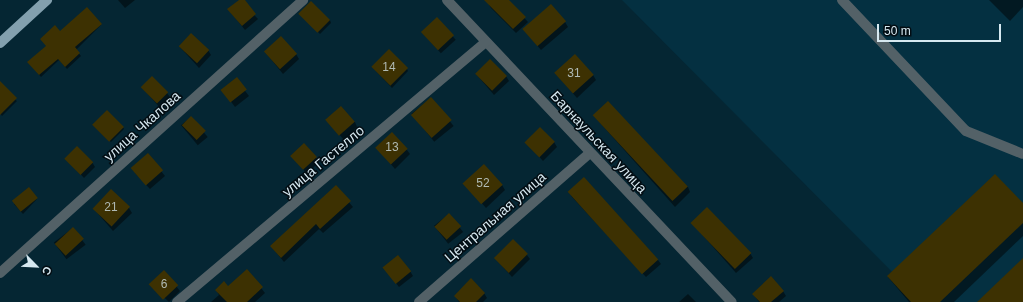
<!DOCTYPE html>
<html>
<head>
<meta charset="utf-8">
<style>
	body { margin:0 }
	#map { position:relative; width:1023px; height:302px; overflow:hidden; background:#052633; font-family:Helvetica,sans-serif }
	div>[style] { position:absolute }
	.built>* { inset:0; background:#043041 }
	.shadow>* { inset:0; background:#0007; transform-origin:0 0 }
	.building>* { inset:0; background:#3d3102; transform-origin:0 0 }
	.minor>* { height:10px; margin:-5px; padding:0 5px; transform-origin:5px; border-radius:5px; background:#536167 }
	.major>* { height:10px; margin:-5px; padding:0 5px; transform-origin:5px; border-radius:5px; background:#83a0ae }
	span { translate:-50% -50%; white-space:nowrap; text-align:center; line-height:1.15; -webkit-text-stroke:3px #030d13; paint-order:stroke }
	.number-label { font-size:12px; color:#b0bab4 }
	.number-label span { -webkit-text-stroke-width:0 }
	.street-label { font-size:14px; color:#d6e8f0 }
	.north { position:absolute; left:16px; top:246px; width:40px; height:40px; -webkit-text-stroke:3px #030d13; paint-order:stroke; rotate:114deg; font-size:11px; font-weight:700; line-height:16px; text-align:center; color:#d6e8f0 }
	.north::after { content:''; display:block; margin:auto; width:14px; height:18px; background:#d6e8f0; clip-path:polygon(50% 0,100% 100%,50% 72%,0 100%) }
	.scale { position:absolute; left:877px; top:24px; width:124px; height:18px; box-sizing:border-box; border:2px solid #d6e8f0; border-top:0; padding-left:5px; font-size:12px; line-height:14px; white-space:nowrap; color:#d6e8f0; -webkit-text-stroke:3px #030d13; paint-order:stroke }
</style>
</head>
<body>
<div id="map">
	<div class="built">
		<div style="clip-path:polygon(622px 0,1023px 0,1023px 302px,922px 302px)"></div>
	</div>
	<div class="shadow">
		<div style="clip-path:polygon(118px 0,135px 0,125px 8px)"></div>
		<div style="clip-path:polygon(240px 0,258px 19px,245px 30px,229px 10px)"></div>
		<div style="clip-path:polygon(491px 0,508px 0,528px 22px,516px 33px,491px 8px,488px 3px)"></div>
		<div style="clip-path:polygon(989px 0,1023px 0,1023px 7px,1010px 21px)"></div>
		<div style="clip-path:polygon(300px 14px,330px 20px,331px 23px,320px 34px)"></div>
		<div style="left:437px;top:19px;width:28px;height:20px;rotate:48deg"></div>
		<div style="clip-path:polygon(565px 22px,568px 27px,541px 50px,524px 30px)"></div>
		<div style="clip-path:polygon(101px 25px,76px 50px,81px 56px,67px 69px,59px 60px,41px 77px,30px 64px,60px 33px)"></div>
		<div style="clip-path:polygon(179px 46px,208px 50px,211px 55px,199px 68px)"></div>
		<div style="clip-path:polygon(265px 52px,296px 54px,299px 59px,283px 74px)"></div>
		<div style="clip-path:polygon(374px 69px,407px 69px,408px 71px,392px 88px)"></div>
		<div style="clip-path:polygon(476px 74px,506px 76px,509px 81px,494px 95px)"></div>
		<div style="clip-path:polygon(556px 74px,593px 75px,596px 80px,577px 98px)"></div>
		<div style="clip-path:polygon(236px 79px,249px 96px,235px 107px,226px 95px)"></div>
		<div style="clip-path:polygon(142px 87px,167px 93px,170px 97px,160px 108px)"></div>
		<div style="clip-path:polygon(0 88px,17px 101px,2px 116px,0 113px)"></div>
		<div style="left:431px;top:98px;width:36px;height:25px;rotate:51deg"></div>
		<div style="clip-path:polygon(593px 115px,688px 187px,690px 192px,675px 207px)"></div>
		<div style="left:191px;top:117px;width:26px;height:13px;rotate:50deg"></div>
		<div style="clip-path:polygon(327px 120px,355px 122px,357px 127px,344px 140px)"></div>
		<div style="clip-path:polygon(95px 126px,123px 127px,124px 129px,111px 142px)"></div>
		<div style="clip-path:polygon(526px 142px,554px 142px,557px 147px,543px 161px)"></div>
		<div style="clip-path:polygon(377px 148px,407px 150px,410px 154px,395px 169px)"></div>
		<div style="clip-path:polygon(148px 155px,165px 176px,150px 189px,135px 173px)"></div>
		<div style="clip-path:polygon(292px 156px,316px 158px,319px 162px,307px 174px)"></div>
		<div style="clip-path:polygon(66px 158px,92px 162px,95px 167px,84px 178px)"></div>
		<div style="clip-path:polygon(584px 178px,658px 260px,661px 264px,646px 277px,572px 197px,569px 192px)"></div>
		<div style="clip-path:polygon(465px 184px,502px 185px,505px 190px,486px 208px)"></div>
		<div style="clip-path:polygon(336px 187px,353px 207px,323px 233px,319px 229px,284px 262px,271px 246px)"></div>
		<div style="clip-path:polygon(37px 199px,23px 214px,14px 204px)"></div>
		<div style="clip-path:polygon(1023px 205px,1023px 236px,954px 302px,909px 302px,888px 277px)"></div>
		<div style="clip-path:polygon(93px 208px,129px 208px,132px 213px,113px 231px)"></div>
		<div style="left:449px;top:214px;width:23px;height:19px;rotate:52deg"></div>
		<div style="clip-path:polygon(692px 223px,750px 253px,753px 258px,736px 273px)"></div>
		<div style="left:73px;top:228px;width:21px;height:24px;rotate:53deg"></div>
		<div style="clip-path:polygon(527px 255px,530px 259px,512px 277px,495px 258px)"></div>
		<div style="clip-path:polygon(384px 268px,410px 271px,413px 276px,399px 287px)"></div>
		<div style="clip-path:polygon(247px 270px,265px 293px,255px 302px,211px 302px,219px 295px,216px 290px,228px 287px)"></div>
		<div style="clip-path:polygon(164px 271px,180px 291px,169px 302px,150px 284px)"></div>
		<div style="clip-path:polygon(783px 291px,786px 296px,779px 302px,759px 302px,753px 294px)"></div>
		<div style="clip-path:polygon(484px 293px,487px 298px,483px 302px,459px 302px,455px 296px)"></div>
		<div style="clip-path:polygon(688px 294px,696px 302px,679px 302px)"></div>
	</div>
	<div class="building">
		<div style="clip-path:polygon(239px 0,245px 0,256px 14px,242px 26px,227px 9px)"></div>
		<div style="clip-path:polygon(484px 0,509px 0,526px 17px,513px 29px)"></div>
		<div style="left:311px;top:1px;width:27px;height:18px;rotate:45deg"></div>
		<div style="left:551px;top:4px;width:23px;height:38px;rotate:49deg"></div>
		<div style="clip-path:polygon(87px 7px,102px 24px,75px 47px,80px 53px,65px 67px,58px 59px,39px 75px,27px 62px,46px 46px,40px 39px,55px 25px,60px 31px)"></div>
		<div style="left:437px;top:17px;width:25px;height:22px;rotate:47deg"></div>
		<div style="left:191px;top:33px;width:25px;height:18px;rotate:43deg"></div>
		<div style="left:281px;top:36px;width:24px;height:23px;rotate:48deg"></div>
		<div style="left:389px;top:49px;width:27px;height:25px;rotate:45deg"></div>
		<div style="left:575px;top:54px;width:28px;height:28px;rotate:48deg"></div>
		<div style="left:490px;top:59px;width:24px;height:21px;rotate:45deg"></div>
		<div style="left:152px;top:76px;width:23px;height:16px;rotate:45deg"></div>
		<div style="left:237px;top:77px;width:16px;height:21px;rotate:52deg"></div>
		<div style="clip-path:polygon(0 81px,17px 98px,0 115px)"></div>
		<div style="left:431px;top:97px;width:31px;height:27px;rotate:48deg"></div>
		<div style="left:608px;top:101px;width:117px;height:21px;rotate:47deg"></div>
		<div style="left:341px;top:106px;width:21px;height:21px;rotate:49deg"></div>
		<div style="left:107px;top:110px;width:24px;height:21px;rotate:45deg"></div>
		<div style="left:191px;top:116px;width:21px;height:13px;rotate:45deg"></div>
		<div style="left:540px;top:127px;width:21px;height:22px;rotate:45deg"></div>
		<div style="left:392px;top:132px;width:23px;height:23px;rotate:47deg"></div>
		<div style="left:304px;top:143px;width:19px;height:19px;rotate:47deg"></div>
		<div style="left:77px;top:146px;width:23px;height:18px;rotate:45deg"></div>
		<div style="left:148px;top:153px;width:23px;height:23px;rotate:49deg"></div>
		<div style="left:484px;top:164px;width:28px;height:29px;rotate:48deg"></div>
		<div style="clip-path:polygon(995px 174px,1023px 203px,1023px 223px,940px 302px,911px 302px,887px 276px)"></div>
		<div style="left:584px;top:177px;width:111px;height:22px;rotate:48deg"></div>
		<div style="clip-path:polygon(336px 185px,351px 201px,320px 229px,316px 224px,281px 258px,270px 246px)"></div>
		<div style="left:29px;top:187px;width:14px;height:22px;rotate:51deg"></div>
		<div style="left:111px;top:189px;width:26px;height:27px;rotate:43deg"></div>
		<div style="left:707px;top:207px;width:64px;height:23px;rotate:46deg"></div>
		<div style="left:449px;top:213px;width:18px;height:20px;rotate:47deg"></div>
		<div style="left:73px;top:227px;width:16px;height:25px;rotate:47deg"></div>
		<div style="left:513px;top:239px;width:21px;height:27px;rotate:45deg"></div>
		<div style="left:398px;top:255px;width:21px;height:20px;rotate:51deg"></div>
		<div style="clip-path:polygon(1023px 258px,1023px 302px,977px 302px)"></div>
		<div style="clip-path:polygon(247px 269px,263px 287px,247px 302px,227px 302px,215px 290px,224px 281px,228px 286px)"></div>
		<div style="left:164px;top:270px;width:21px;height:21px;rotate:47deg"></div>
		<div style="clip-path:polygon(771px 276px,784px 291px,771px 302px,760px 302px,752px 294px)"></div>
		<div style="clip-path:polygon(471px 278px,485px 293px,476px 302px,460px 302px,454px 296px)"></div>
	</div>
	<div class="minor">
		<div style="left:447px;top:0;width:415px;rotate:46.7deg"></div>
		<div style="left:842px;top:0;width:180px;rotate:46.6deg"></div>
		<div style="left:966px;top:131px;width:61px;rotate:22deg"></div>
		<div style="left:0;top:273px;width:408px;rotate:-42deg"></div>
		<div style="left:177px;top:302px;width:404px;rotate:-40.1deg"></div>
		<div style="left:419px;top:302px;width:227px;rotate:-41.1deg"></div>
	</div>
	<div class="major">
		<div style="left:0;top:43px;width:64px;rotate:-42.5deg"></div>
	</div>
	<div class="number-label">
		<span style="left:389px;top:68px">14</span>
		<span style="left:574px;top:74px">31</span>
		<span style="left:392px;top:148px">13</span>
		<span style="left:483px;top:184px">52</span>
		<span style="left:111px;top:208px">21</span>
		<span style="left:164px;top:285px">6</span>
	</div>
	<div class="street-label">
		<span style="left:142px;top:126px;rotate:-42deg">улица Чкалова</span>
		<span style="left:599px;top:142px;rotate:47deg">Барнаульская улица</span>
		<span style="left:323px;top:161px;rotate:-40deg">улица Гастелло</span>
		<span style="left:495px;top:217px;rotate:-41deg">Центральная улица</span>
	</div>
	<div class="north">С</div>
	<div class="scale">50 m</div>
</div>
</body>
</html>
